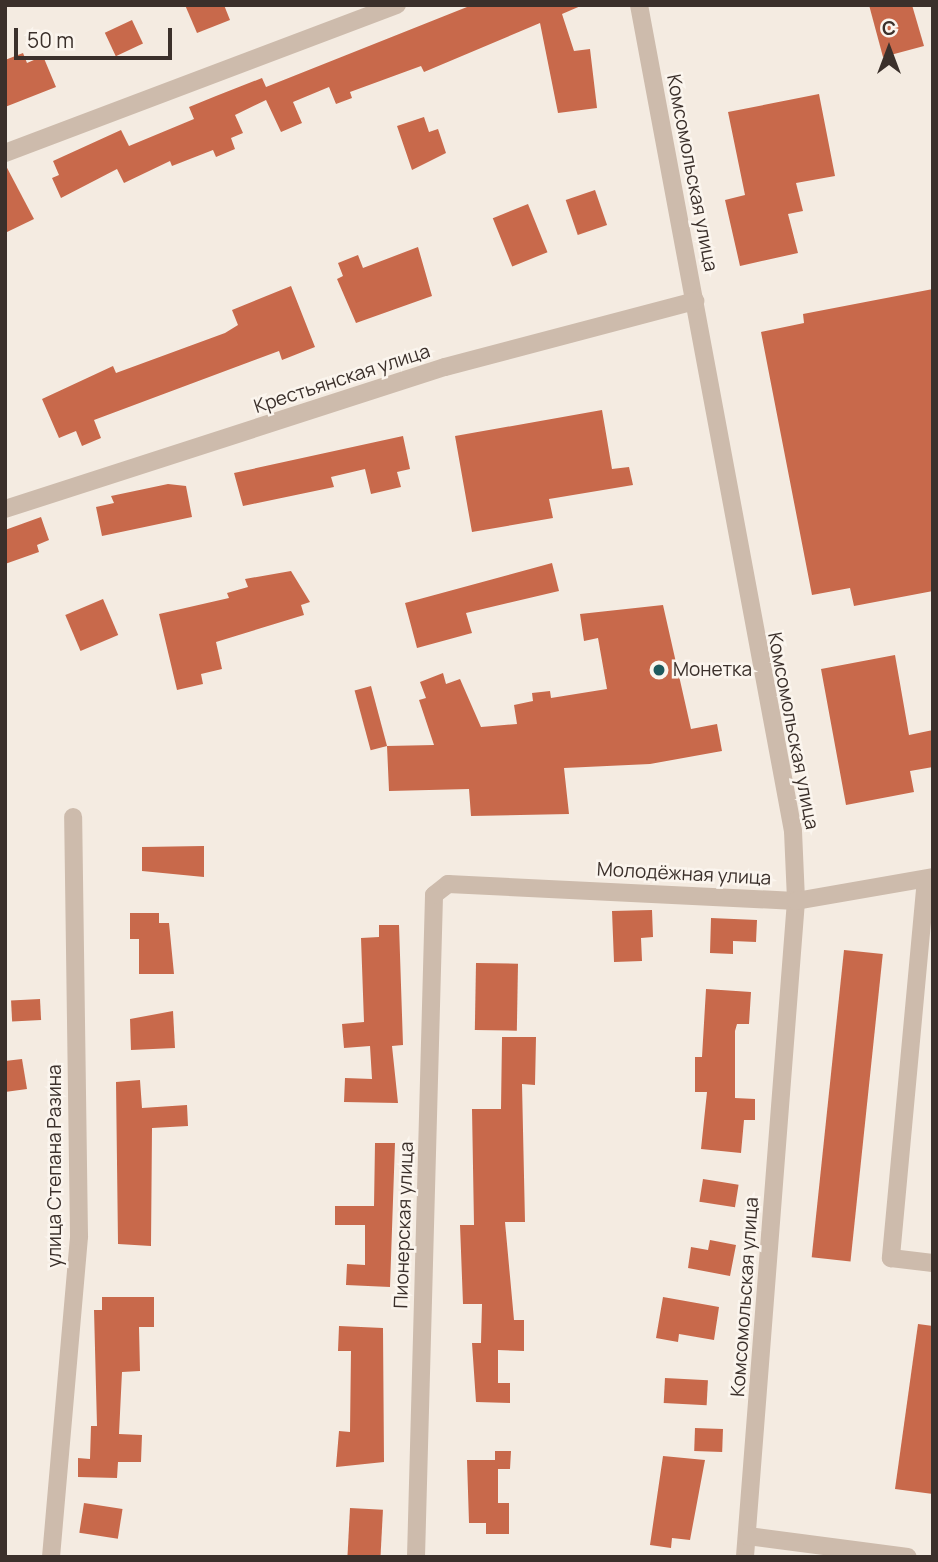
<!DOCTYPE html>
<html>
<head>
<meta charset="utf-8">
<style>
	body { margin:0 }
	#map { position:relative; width:938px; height:1562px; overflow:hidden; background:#f4ebe1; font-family:Manrope,sans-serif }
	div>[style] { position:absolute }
	.building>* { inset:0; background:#c8694b; transform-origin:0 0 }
	.minor>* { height:18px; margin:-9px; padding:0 9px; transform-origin:9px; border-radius:9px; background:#cdbbac }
	.dots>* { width:19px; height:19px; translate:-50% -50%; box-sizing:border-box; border:4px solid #fbf5ee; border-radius:50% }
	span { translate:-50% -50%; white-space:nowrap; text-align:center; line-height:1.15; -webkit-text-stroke:5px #fbf5ee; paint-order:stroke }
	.street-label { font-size:19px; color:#3b302b }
	.poi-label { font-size:19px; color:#3b302b }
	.left { translate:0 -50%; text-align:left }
	.frame { position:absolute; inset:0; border:7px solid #3b302b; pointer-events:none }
	.north { position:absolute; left:854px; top:14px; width:70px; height:70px; -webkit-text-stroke:5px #fbf5ee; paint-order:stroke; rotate:0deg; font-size:19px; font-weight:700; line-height:28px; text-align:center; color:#3b302b }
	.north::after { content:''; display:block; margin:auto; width:24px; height:32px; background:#3b302b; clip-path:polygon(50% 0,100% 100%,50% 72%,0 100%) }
	.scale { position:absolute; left:14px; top:28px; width:158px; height:32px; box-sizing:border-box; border:4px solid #3b302b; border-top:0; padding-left:9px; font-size:21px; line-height:24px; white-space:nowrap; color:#3b302b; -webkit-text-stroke:5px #fbf5ee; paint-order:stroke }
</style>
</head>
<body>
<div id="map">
	<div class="building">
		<div style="clip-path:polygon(185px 5px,224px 5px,230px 20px,197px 33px)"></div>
		<div style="clip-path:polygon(472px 5px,583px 5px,562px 14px,574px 51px,590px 49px,597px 108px,558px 113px,540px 23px,424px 72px,421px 66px,350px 92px,352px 98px,336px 104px,329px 87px,293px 102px,302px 123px,281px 132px,266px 100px,235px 115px,243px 133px,231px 138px,235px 149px,216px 157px,213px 150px,172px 166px,170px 161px,124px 183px,117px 169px,61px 198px,52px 178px,59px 175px,53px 161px,121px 130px,129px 146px,194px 119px,189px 107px,216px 96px,262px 78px,266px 87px)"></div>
		<div style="clip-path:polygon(869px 5px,912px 5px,924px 46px,883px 57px)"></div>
		<div style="left:132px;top:20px;width:26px;height:30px;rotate:65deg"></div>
		<div style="clip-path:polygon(23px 53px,27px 63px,43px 56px,56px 87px,5px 107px,5px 60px)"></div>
		<div style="clip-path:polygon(819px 94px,835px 176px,796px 183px,803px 211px,788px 214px,798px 253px,740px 266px,725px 200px,745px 195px,728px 112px)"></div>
		<div style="clip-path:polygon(424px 117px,429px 132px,438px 129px,446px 153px,412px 170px,397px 126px)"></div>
		<div style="clip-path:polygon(5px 164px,34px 219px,5px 233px)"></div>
		<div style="left:595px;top:190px;width:37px;height:31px;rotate:71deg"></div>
		<div style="left:528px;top:204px;width:52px;height:38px;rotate:68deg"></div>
		<div style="clip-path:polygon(418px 247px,432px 296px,356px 323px,337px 279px,343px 276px,338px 263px,358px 255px,363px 268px)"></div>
		<div style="clip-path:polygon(291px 286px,315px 347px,282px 360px,279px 351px,94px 420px,101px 438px,82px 446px,76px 431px,59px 438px,42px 399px,113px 366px,116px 373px,225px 333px,238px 325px,232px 310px)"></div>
		<div style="clip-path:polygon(933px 289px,933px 591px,854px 606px,850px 588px,812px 595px,761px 332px,804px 323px,803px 314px)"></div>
		<div style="clip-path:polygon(602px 410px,612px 469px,629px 467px,633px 485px,549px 499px,553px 518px,472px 532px,455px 436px)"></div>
		<div style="clip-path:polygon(403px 436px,410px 469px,397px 472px,401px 487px,371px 494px,365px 469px,331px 477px,334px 487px,243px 506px,234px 473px)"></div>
		<div style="clip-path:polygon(168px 484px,186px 486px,192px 517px,102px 536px,96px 507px,114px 503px,111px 496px)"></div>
		<div style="clip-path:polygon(41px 517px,49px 540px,37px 545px,39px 552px,5px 564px,5px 530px)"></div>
		<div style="clip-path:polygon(552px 563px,559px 591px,466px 613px,472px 633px,417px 648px,405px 603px)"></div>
		<div style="clip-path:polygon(291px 571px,310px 602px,301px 605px,304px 615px,216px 642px,222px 669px,201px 674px,203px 684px,177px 690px,159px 614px,229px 598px,227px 593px,248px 587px,245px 579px)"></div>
		<div style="left:103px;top:599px;width:39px;height:41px;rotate:67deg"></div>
		<div style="clip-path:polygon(663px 605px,691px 729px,717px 724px,722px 751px,650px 764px,564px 768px,569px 814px,471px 816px,469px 789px,389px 791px,387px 746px,434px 745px,419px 700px,426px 698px,420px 682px,443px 673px,446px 684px,460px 679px,481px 727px,517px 724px,514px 705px,533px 701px,532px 693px,550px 691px,551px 698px,607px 689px,598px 638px,584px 641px,580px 614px)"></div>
		<div style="clip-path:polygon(895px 655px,909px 735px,933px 730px,933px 767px,910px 771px,914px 792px,846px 805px,821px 669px)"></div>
		<div style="left:371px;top:686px;width:62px;height:17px;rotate:75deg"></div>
		<div style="clip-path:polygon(204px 846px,204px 877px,142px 871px,142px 847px)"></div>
		<div style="clip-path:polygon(652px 910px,653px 937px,641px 938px,642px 961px,614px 962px,612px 911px)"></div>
		<div style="clip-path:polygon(130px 913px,159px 913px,159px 923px,169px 923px,174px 974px,139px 974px,139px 939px,130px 939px)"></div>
		<div style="clip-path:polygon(711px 918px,757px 920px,756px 942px,733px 941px,733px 954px,710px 953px)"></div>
		<div style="clip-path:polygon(379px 925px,399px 925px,403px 1045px,392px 1046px,398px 1103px,344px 1102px,345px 1078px,372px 1079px,370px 1046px,344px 1048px,342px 1024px,364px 1022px,361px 938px,379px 937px)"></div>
		<div style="left:844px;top:950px;width:39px;height:309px;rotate:6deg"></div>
		<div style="left:476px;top:963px;width:42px;height:67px;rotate:1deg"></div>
		<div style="clip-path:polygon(706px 989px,751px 992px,749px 1024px,737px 1024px,735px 1031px,735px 1098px,755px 1099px,755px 1120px,744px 1120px,741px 1153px,701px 1149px,707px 1092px,695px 1092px,695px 1057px,702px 1057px)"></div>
		<div style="left:40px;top:999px;width:21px;height:29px;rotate:87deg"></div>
		<div style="clip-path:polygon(173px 1011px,175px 1048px,131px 1050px,130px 1019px)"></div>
		<div style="clip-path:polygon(502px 1037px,536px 1037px,535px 1085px,522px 1084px,525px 1222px,505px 1222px,514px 1320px,524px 1320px,524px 1351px,498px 1350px,498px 1383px,510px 1383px,510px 1403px,476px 1402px,472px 1343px,481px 1343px,482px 1304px,463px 1304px,460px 1225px,474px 1225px,472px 1109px,501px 1109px)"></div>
		<div style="clip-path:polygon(22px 1059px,27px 1089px,5px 1092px,5px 1061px)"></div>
		<div style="clip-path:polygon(140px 1080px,142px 1108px,187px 1105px,188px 1126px,152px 1128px,151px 1246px,118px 1244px,116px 1082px)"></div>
		<div style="clip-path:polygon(375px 1143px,395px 1143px,390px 1287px,346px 1285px,347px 1264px,365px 1265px,365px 1225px,335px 1225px,335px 1206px,374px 1206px)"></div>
		<div style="left:703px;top:1179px;width:36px;height:23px;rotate:9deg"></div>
		<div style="clip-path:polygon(710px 1240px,736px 1245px,730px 1276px,688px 1268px,691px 1247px,708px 1250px)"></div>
		<div style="clip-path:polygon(102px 1297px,154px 1297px,154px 1327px,139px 1327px,140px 1371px,122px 1372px,119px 1434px,142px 1435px,141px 1462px,118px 1462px,117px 1478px,78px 1477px,78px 1458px,90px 1459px,91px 1426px,97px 1426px,94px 1310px,102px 1310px)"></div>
		<div style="clip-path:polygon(663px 1297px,719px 1307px,714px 1340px,679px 1334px,678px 1342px,656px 1338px)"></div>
		<div style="clip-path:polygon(918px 1324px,933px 1326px,933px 1494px,895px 1489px)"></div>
		<div style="clip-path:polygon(339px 1326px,383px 1328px,384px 1462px,336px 1467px,339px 1431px,350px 1432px,351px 1351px,338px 1351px)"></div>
		<div style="left:665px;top:1378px;width:43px;height:25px;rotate:3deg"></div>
		<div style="left:695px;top:1428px;width:28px;height:23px;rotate:2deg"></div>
		<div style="clip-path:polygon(495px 1451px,511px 1451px,510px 1469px,498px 1469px,498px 1503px,509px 1503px,509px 1534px,486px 1534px,486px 1523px,469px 1523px,467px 1460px,495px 1460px)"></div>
		<div style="clip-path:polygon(663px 1456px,705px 1460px,690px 1540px,672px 1538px,671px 1548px,650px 1545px)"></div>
		<div style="left:84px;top:1503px;width:39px;height:30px;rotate:9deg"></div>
		<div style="left:350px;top:1508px;width:33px;height:49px;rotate:3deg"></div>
	</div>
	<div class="minor">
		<div style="left:639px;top:5px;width:840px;rotate:79.44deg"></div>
		<div style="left:793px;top:831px;width:70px;rotate:87.5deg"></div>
		<div style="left:796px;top:901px;width:658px;rotate:94.45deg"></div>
		<div style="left:5px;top:153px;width:419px;rotate:-20.7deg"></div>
		<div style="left:5px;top:509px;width:462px;rotate:-17.9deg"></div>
		<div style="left:445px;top:367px;width:259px;rotate:-14.8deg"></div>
		<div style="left:926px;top:879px;width:381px;rotate:95.3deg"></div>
		<div style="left:891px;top:1258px;width:42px;rotate:6.8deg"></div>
		<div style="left:748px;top:1536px;width:161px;rotate:7.5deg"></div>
		<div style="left:51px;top:1557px;width:322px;rotate:-85deg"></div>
		<div style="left:79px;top:1236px;width:419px;rotate:-90.8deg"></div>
		<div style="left:416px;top:1557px;width:662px;rotate:-88.44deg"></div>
		<div style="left:434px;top:895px;width:18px;rotate:-38deg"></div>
		<div style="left:448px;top:884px;width:348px;rotate:2.8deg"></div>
		<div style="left:796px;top:901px;width:139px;rotate:-9.9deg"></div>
	</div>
	<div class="dots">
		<div style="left:659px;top:670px;background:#1f5a5e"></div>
	</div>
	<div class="street-label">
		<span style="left:692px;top:173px;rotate:79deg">Комсомольская улица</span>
		<span style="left:342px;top:379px;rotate:-18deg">Крестьянская улица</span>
		<span style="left:793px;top:731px;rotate:79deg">Комсомольская улица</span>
		<span style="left:684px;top:874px;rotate:3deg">Молодёжная улица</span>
		<span style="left:55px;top:1166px;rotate:-90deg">улица Степана Разина</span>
		<span style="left:404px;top:1225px;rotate:-88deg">Пионерская улица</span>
		<span style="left:745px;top:1297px;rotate:-86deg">Комсомольская улица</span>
	</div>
	<div class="poi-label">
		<span class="left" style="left:673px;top:670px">Монетка</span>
	</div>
	<div class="frame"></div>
	<div class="north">С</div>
	<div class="scale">50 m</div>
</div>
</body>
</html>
